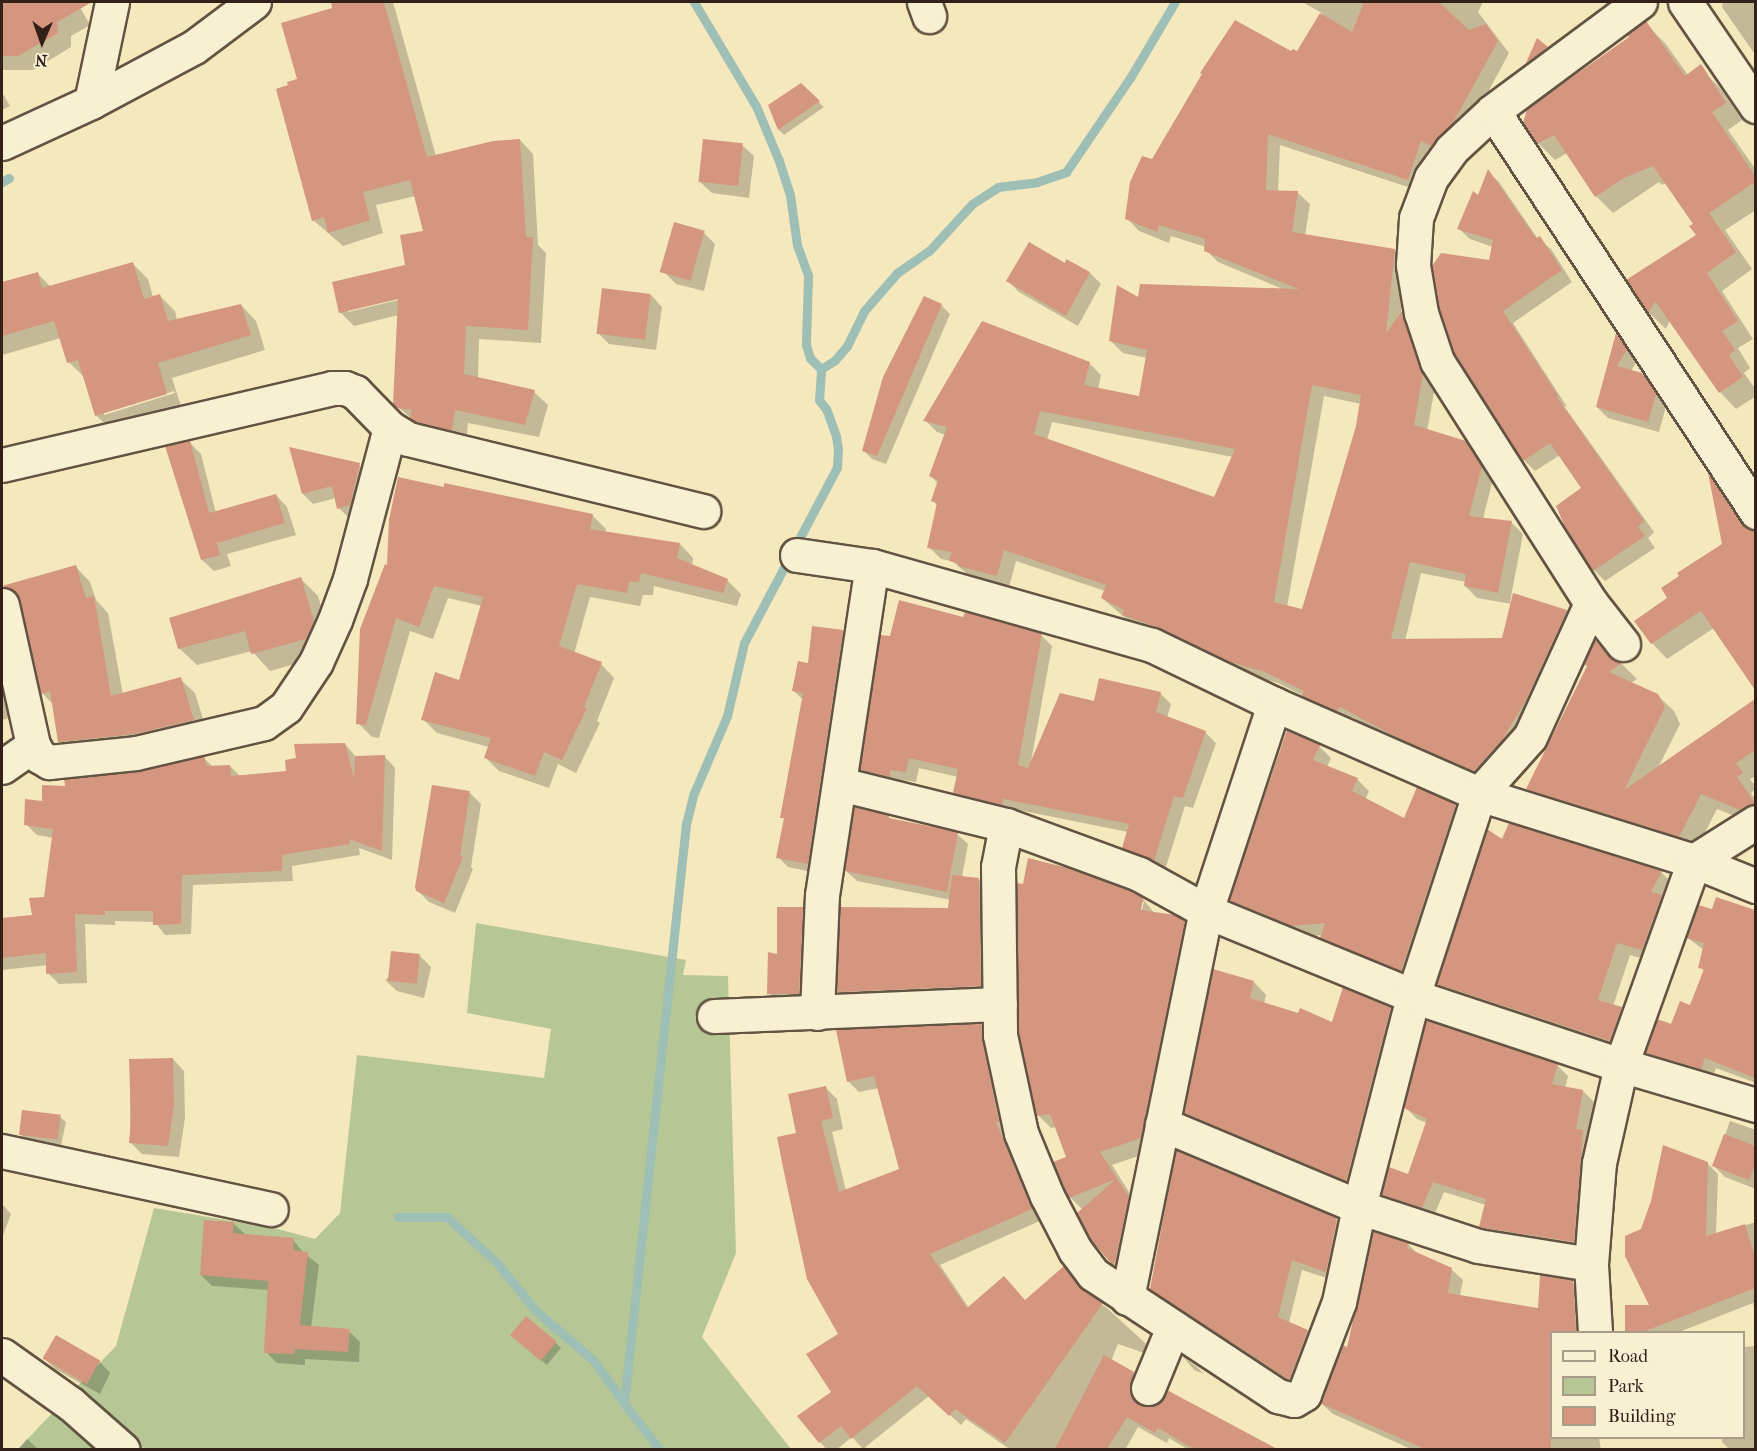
<!DOCTYPE html>
<html>
<head>
<meta charset="utf-8">
<style>
	body { margin:0 }
	#map { position:relative; width:1757px; height:1451px; overflow:hidden; background:#f5e8bc; font-family:"IM FELL French Canon",serif }
	div>[style] { position:absolute }
	.green>* { inset:0; background:#b6c795 }
	.shadow>* { inset:0; background:#0003 }
	.stream>* { height:9px; margin:-4.5px; padding:0 4.5px; transform-origin:4.5px; border-radius:4.5px; background:#9dbfb5 }
	.building>* { inset:0; background:#d4967f; transform-origin:0 0 }
	.roads { filter:drop-shadow(2px 0 #635342) drop-shadow(-2px 0 #635342) drop-shadow(0 2px #635342) drop-shadow(0 -2px #635342) }
	.minor>* { height:33px; margin:-16.5px; padding:0 16.5px; transform-origin:16.5px; border-radius:16.5px; background:#f8f0d3 }
	span { translate:-50% -50%; white-space:nowrap; text-align:center; line-height:1.15; -webkit-text-stroke:5px #f8f0d3; paint-order:stroke }
	.frame { position:absolute; inset:0; border:3px solid #322119; pointer-events:none }
	.legend { position:absolute; left:1550px; top:1331px; width:195px; height:108px; box-sizing:border-box; background:#f8f0d3; border:2px solid #a99d89; margin:0; padding:8px 10px; list-style:none; font-size:18px; color:#322119 }
	.legend li { display:flex; align-items:center; gap:12px; height:30px }
	.legend b { width:30px; border:2px solid #a99d89 }
	.north { position:absolute; left:12px; top:12px; width:60px; height:60px; -webkit-text-stroke:4px #f8f0d3; paint-order:stroke; rotate:182deg; font-size:16px; font-weight:700; line-height:24px; text-align:center; color:#322119 }
	.north::after { content:''; display:block; margin:auto; width:21px; height:27px; background:#322119; clip-path:polygon(50% 0,100% 100%,50% 72%,0 100%) }
</style>
</head>
<body>
<div id="map">
	<div class="green">
		<div style="clip-path:polygon(476px 923px,686px 960px,683px 975px,728px 976px,736px 1253px,702px 1337px,791px 1449px,17px 1450px,116px 1346px,154px 1208px,274px 1228px,315px 1239px,340px 1213px,357px 1055px,544px 1078px,551px 1029px,467px 1013px)"></div>
	</div>
	<div class="shadow">
		<div style="clip-path:polygon(2px 2px,77px 2px,90px 25px,71px 36px,71px 47px,33px 70px,2px 70px)"></div>
		<div style="clip-path:polygon(evenodd,332px 2px,393px 2px,436px 156px,520px 140px,533px 154px,538px 245px,546px 253px,541px 343px,479px 339px,478px 379px,534px 392px,548px 405px,539px 437px,468px 423px,466px 443px,426px 432px,394px 403px,399px 315px,354px 326px,340px 312px,407px 266px,424px 232px,416px 196px,376px 205px,383px 233px,343px 246px,313px 220px,290px 86px,299px 80px,334px 9px,332px 2px,405px 295px,406px 298px,348px 312px,348px 309px,405px 295px)"></div>
		<div style="clip-path:polygon(evenodd,1302px 2px,1483px 2px,1478px 12px,1509px 53px,1465px 135px,1420px 191px,1280px 145px,1278px 192px,1298px 193px,1310px 204px,1305px 236px,1394px 250px,1406px 262px,1401px 312px,1413px 324px,1435px 387px,1427px 431px,1465px 442px,1477px 455px,1493px 479px,1483px 519px,1511px 522px,1523px 534px,1510px 602px,1512px 603px,1514px 595px,1566px 611px,1578px 623px,1487px 782px,1414px 751px,1352px 717px,1349px 722px,1315px 707px,1304px 696px,1278px 683px,1244px 673px,1136px 627px,1102px 598px,1105px 591px,1016px 561px,1009px 587px,971px 577px,952px 561px,941px 559px,929px 547px,938px 506px,933px 501px,938px 484px,931px 476px,946px 435px,937px 432px,925px 420px,1089px 363px,1101px 375px,1098px 390px,1140px 398px,1147px 358px,1123px 353px,1111px 341px,1139px 299px,1285px 290px,1218px 262px,1206px 250px,1206px 247px,1171px 236px,1169px 243px,1139px 231px,1127px 218px,1153px 161px,1291px 53px,1297px 53px,1322px 13px,1302px 2px,1324px 396px,1361px 404px,1357px 427px,1303px 611px,1287px 607px,1324px 396px,1302px 2px,1052px 422px,1233px 457px,1215px 499px,1047px 440px,1052px 422px,1302px 2px,1421px 573px,1466px 582px,1465px 586px,1477px 598px,1512px 604px,1503px 639px,1405px 641px,1421px 573px)"></div>
		<div style="clip-path:polygon(1723px 2px,1756px 2px,1756px 56px,1722px 7px)"></div>
		<div style="clip-path:polygon(1648px 26px,1665px 43px,1688px 75px,1703px 71px,1720px 88px,1742px 120px,1728px 130px,1756px 170px,1756px 210px,1725px 230px,1752px 269px,1722px 291px,1753px 339px,1738px 348px,1750px 368px,1744px 373px,1756px 390px,1756px 396px,1736px 409px,1720px 392px,1670px 320px,1666px 329px,1649px 313px,1628px 280px,1698px 235px,1695px 224px,1666px 183px,1662px 185px,1659px 182px,1613px 213px,1596px 196px,1567px 153px,1555px 160px,1538px 143px)"></div>
		<div style="clip-path:polygon(1537px 40px,1557px 59px,1539px 73px,1528px 63px)"></div>
		<div style="clip-path:polygon(800px 85px,824px 107px,784px 135px,779px 130px,770px 106px)"></div>
		<div style="clip-path:polygon(2px 92px,10px 106px,2px 110px)"></div>
		<div style="clip-path:polygon(742px 145px,754px 156px,749px 198px,712px 193px,700px 182px)"></div>
		<div style="clip-path:polygon(1488px 172px,1499px 182px,1538px 239px,1551px 249px,1572px 282px,1513px 323px,1567px 407px,1564px 406px,1654px 532px,1648px 538px,1655px 548px,1605px 581px,1594px 570px,1584px 488px,1560px 455px,1535px 471px,1524px 460px,1490px 261px,1493px 247px,1470px 239px,1459px 229px,1479px 198px)"></div>
		<div style="clip-path:polygon(704px 233px,715px 244px,704px 291px,676px 284px,664px 272px)"></div>
		<div style="clip-path:polygon(1067px 261px,1090px 273px,1101px 284px,1078px 326px,1019px 292px,1007px 280px,1065px 265px)"></div>
		<div style="clip-path:polygon(evenodd,133px 264px,148px 279px,153px 297px,160px 296px,175px 311px,177px 320px,241px 305px,256px 321px,265px 350px,172px 378px,182px 409px,111px 430px,96px 415px,84px 377px,69px 362px,61px 338px,2px 355px,2px 284px,37px 273px,51px 287px,133px 264px,174px 391px,175px 393px,104px 415px,104px 412px,174px 391px)"></div>
		<div style="clip-path:polygon(651px 295px,662px 307px,656px 350px,609px 344px,598px 333px)"></div>
		<div style="clip-path:polygon(941px 305px,950px 314px,886px 464px,872px 459px,863px 450px)"></div>
		<div style="clip-path:polygon(1617px 336px,1637px 361px,1631px 371px,1642px 374px,1666px 406px,1659px 432px,1608px 418px,1597px 407px)"></div>
		<div style="clip-path:polygon(189px 442px,201px 454px,216px 513px,276px 495px,287px 507px,296px 535px,227px 554px,231px 566px,214px 571px,202px 560px)"></div>
		<div style="clip-path:polygon(359px 465px,370px 475px,349px 518px,339px 508px,336px 498px,313px 504px,303px 494px)"></div>
		<div style="clip-path:polygon(1710px 478px,1750px 533px,1756px 555px,1756px 688px,1714px 628px,1667px 659px,1652px 643px,1669px 599px,1724px 544px)"></div>
		<div style="clip-path:polygon(592px 515px,606px 529px,605px 533px,680px 544px,693px 558px,692px 566px,727px 580px,741px 594px,737px 606px,654px 586px,653px 595px,643px 595px,640px 606px,590px 597px,574px 654px,601px 664px,614px 678px,597px 721px,600px 723px,576px 773px,558px 764px,549px 788px,499px 771px,485px 757px,489px 747px,437px 733px,423px 719px,460px 681px,482px 606px,448px 598px,433px 639px,410px 631px,379px 738px,372px 737px,358px 723px,386px 566px)"></div>
		<div style="clip-path:polygon(76px 567px,90px 582px,96px 600px,108px 613px,123px 695px,180px 679px,195px 693px,208px 735px,75px 756px,60px 741px,54px 705px,42px 693px)"></div>
		<div style="clip-path:polygon(301px 579px,318px 596px,331px 639px,323px 656px,270px 671px,252px 651px,197px 665px,179px 648px)"></div>
		<div style="clip-path:polygon(964px 619px,1041px 635px,1052px 646px,1031px 762px,1095px 703px,1160px 693px,1171px 704px,1167px 718px,1205px 732px,1216px 743px,1193px 808px,1185px 806px,1165px 870px,1134px 858px,1123px 847px,1128px 832px,1014px 809px,1013px 815px,965px 803px,954px 792px,958px 777px,919px 768px,916px 782px,901px 780px,901px 787px,873px 780px,862px 769px,891px 638px)"></div>
		<div style="clip-path:polygon(843px 632px,852px 642px,817px 873px,788px 867px,778px 857px,786px 821px,782px 817px,803px 700px,794px 691px,809px 665px)"></div>
		<div style="clip-path:polygon(2px 653px,15px 716px,2px 720px)"></div>
		<div style="clip-path:polygon(1610px 658px,1622px 664px,1637px 679px,1631px 683px,1657px 695px,1674px 711px,1680px 724px,1658px 768px,1756px 700px,1756px 776px,1750px 779px,1756px 787px,1751px 794px,1756px 799px,1756px 824px,1717px 809px,1695px 852px,1544px 804px,1528px 789px)"></div>
		<div style="clip-path:polygon(345px 744px,356px 757px,385px 757px,395px 768px,392px 860px,359px 848px,360px 855px,292px 866px,293px 881px,193px 885px,191px 934px,165px 935px,155px 922px,115px 921px,115px 925px,85px 924px,87px 983px,59px 984px,48px 973px,48px 965px,2px 970px,2px 920px,34px 916px,45px 899px,54px 838px,37px 835px,26px 824px,44px 803px,67px 787px,204px 758px,213px 767px,230px 766px,240px 776px,288px 772px)"></div>
		<div style="clip-path:polygon(1319px 746px,1331px 758px,1327px 767px,1357px 779px,1369px 791px,1365px 800px,1405px 820px,1455px 806px,1467px 818px,1413px 982px,1334px 949px,1323px 935px,1304px 937px,1243px 912px,1231px 900px)"></div>
		<div style="clip-path:polygon(470px 793px,481px 804px,471px 867px,473px 869px,455px 913px,429px 902px,418px 891px)"></div>
		<div style="clip-path:polygon(888px 817px,892px 820px,957px 834px,968px 844px,962px 877px,979px 880px,990px 891px,992px 997px,850px 1003px,838px 991px,950px 910px,951px 900px,857px 881px,846px 871px)"></div>
		<div style="clip-path:polygon(1502px 841px,1661px 872px,1674px 885px,1655px 962px,1630px 955px,1613px 1006px,1621px 1009px,1634px 1022px,1622px 1053px,1451px 997px,1438px 984px)"></div>
		<div style="clip-path:polygon(evenodd,1029px 860px,1072px 871px,1131px 892px,1143px 899px,1155px 914px,1175px 917px,1197px 935px,1153px 1151px,1112px 1165px,1141px 1211px,1126px 1276px,1107px 1259px,1092px 1239px,1079px 1213px,1083px 1210px,1070px 1197px,1055px 1163px,1067px 1157px,1057px 1127px,1051px 1128px,1038px 1115px,1020px 1033px,1018px 885px,1024px 885px,1029px 860px,1141px 902px,1144px 902px,1140px 917px,1138px 917px,1141px 902px)"></div>
		<div style="clip-path:polygon(1717px 899px,1756px 911px,1756px 1083px,1716px 1068px,1712px 1079px,1658px 1063px,1647px 1052px,1691px 1007px,1705px 972px,1700px 967px,1704px 950px,1688px 938px,1714px 911px)"></div>
		<div style="clip-path:polygon(802px 909px,812px 918px,808px 1003px,778px 1003px,769px 993px,779px 955px)"></div>
		<div style="clip-path:polygon(420px 956px,431px 967px,424px 998px,397px 991px,385px 980px)"></div>
		<div style="clip-path:polygon(1254px 982px,1266px 995px,1264px 1004px,1333px 1024px,1390px 1008px,1403px 1021px,1359px 1193px,1198px 1125px,1186px 1112px)"></div>
		<div style="clip-path:polygon(981px 1025px,992px 1036px,1042px 1220px,940px 1265px,969px 1308px,1025px 1301px,1064px 1268px,1086px 1294px,1107px 1308px,1157px 1354px,1156px 1357px,1118px 1344px,1111px 1361px,1133px 1373px,1145px 1384px,1140px 1402px,1142px 1407px,1256px 1440px,1266px 1450px,1189px 1450px,1169px 1438px,1167px 1443px,1138px 1427px,1125px 1450px,1011px 1450px,966px 1419px,961px 1425px,929px 1396px,863px 1449px,852px 1437px,836px 1450px,827px 1450px,820px 1442px,833px 1392px,840px 1334px,798px 1134px,826px 1088px,837px 1099px,843px 1129px,832px 1132px,846px 1191px,901px 1169px,879px 1088px,859px 1092px,848px 1081px)"></div>
		<div style="clip-path:polygon(173px 1059px,184px 1071px,185px 1118px,179px 1157px,142px 1154px,130px 1142px,130px 1060px)"></div>
		<div style="clip-path:polygon(1557px 1065px,1568px 1076px,1565px 1088px,1583px 1091px,1594px 1102px,1588px 1137px,1594px 1143px,1585px 1253px,1492px 1237px,1481px 1226px,1486px 1205px,1444px 1192px,1433px 1218px,1394px 1205px,1383px 1194px,1409px 1176px,1427px 1123px,1417px 1119px,1405px 1107px)"></div>
		<div style="clip-path:polygon(60px 1117px,66px 1122px,61px 1145px,26px 1140px,21px 1135px)"></div>
		<div style="clip-path:polygon(1730px 1121px,1756px 1130px,1756px 1189px,1725px 1177px,1714px 1166px)"></div>
		<div style="clip-path:polygon(1708px 1164px,1718px 1174px,1716px 1234px,1756px 1222px,1756px 1317px,1753px 1303px,1679px 1332px,1626px 1332px,1626px 1306px,1651px 1306px,1642px 1230px)"></div>
		<div style="clip-path:polygon(2px 1204px,11px 1214px,2px 1238px)"></div>
		<div style="clip-path:polygon(1337px 1220px,1347px 1230px,1336px 1281px,1302px 1270px,1289px 1323px,1307px 1331px,1318px 1342px,1300px 1389px,1162px 1299px,1152px 1289px)"></div>
		<div style="clip-path:polygon(234px 1224px,245px 1234px,293px 1240px,304px 1253px,319px 1265px,311px 1328px,349px 1331px,360px 1342px,359px 1362px,305px 1359px,305px 1365px,277px 1363px,266px 1352px,269px 1290px,212px 1286px,201px 1275px)"></div>
		<div style="clip-path:polygon(1408px 1244px,1418px 1254px,1451px 1269px,1463px 1280px,1460px 1296px,1539px 1309px,1572px 1282px,1584px 1293px,1585px 1332px,1552px 1332px,1552px 1438px,1599px 1438px,1601px 1450px,1413px 1450px,1333px 1414px,1321px 1403px,1348px 1349px)"></div>
		<div style="clip-path:polygon(517px 1340px,556px 1343px,561px 1348px,547px 1365px)"></div>
		<div style="clip-path:polygon(1756px 1346px,1756px 1450px,1730px 1450px,1722px 1442px,1722px 1438px,1744px 1438px,1744px 1347px)"></div>
		<div style="clip-path:polygon(1183px 1357px,1196px 1366px,1204px 1374px,1194px 1370px)"></div>
		<div style="clip-path:polygon(44px 1358px,99px 1361px,110px 1373px,100px 1394px,55px 1369px)"></div>
		<div style="clip-path:polygon(27px 1439px,39px 1450px,18px 1450px)"></div>
	</div>
	<div class="stream">
		<div style="left:694px;top:2px;width:121px;rotate:59.2deg"></div>
		<div style="left:756px;top:106px;width:60px;rotate:67.3deg"></div>
		<div style="left:779px;top:161px;width:36px;rotate:72deg"></div>
		<div style="left:790px;top:195px;width:50px;rotate:82deg"></div>
		<div style="left:797px;top:245px;width:33px;rotate:70deg"></div>
		<div style="left:808px;top:276px;width:69px;rotate:91.7deg"></div>
		<div style="left:806px;top:345px;width:14px;rotate:73deg"></div>
		<div style="left:810px;top:358px;width:16px;rotate:45deg"></div>
		<div style="left:2px;top:182px;width:8px;rotate:-30deg"></div>
		<div style="left:398px;top:1217px;width:49px"></div>
		<div style="left:447px;top:1217px;width:68px;rotate:42.6deg"></div>
		<div style="left:497px;top:1263px;width:60px;rotate:51deg"></div>
		<div style="left:535px;top:1310px;width:78px;rotate:40.8deg"></div>
		<div style="left:594px;top:1361px;width:52px;rotate:54.5deg"></div>
		<div style="left:660px;top:1450px;width:59px;rotate:-127.5deg"></div>
		<div style="left:624px;top:1403px;width:582px;rotate:-83.89deg"></div>
		<div style="left:686px;top:824px;width:32px;rotate:-76deg"></div>
		<div style="left:694px;top:793px;width:84px;rotate:-66.8deg"></div>
		<div style="left:727px;top:716px;width:75px;rotate:-76.9deg"></div>
		<div style="left:744px;top:643px;width:199px;rotate:-62.1deg"></div>
		<div style="left:837px;top:467px;width:18px;rotate:-87deg"></div>
		<div style="left:838px;top:449px;width:13px;rotate:-99deg"></div>
		<div style="left:836px;top:436px;width:29px;rotate:-110deg"></div>
		<div style="left:826px;top:409px;width:11px;rotate:-128deg"></div>
		<div style="left:819px;top:400px;width:31px;rotate:-86deg"></div>
		<div style="left:821px;top:369px;width:15px;rotate:-32deg"></div>
		<div style="left:834px;top:361px;width:20px;rotate:-49deg"></div>
		<div style="left:847px;top:346px;width:39px;rotate:-64deg"></div>
		<div style="left:864px;top:311px;width:50px;rotate:-49deg"></div>
		<div style="left:897px;top:273px;width:39px;rotate:-35deg"></div>
		<div style="left:929px;top:251px;width:64px;rotate:-47.5deg"></div>
		<div style="left:972px;top:204px;width:31px;rotate:-33deg"></div>
		<div style="left:998px;top:187px;width:39px;rotate:-7deg"></div>
		<div style="left:1037px;top:182px;width:31px;rotate:-19deg"></div>
		<div style="left:1066px;top:172px;width:114px;rotate:-55.8deg"></div>
		<div style="left:1130px;top:78px;width:88px;rotate:-59.4deg"></div>
	</div>
	<div class="building">
		<div style="clip-path:polygon(2px 2px,92px 2px,57px 22px,58px 33px,18px 56px,2px 56px)"></div>
		<div style="clip-path:polygon(331px 2px,384px 2px,427px 157px,493px 141px,520px 139px,526px 237px,533px 237px,528px 330px,466px 326px,464px 374px,535px 390px,525px 425px,455px 410px,452px 431px,415px 421px,410px 418px,412px 410px,397px 408px,393px 404px,398px 299px,339px 313px,332px 282px,405px 265px,400px 235px,423px 231px,410px 180px,363px 192px,370px 220px,328px 233px,324px 217px,312px 221px,276px 89px,288px 85px,287px 82px,297px 79px,281px 23px,332px 8px)"></div>
		<div style="clip-path:polygon(evenodd,1364px 2px,1439px 2px,1469px 30px,1486px 24px,1498px 41px,1453px 123px,1431px 146px,1421px 141px,1408px 180px,1268px 134px,1266px 190px,1298px 191px,1292px 232px,1395px 249px,1386px 333px,1402px 311px,1423px 374px,1414px 425px,1466px 441px,1482px 466px,1469px 516px,1512px 521px,1498px 593px,1464px 586px,1466px 574px,1410px 562px,1391px 639px,1502px 638px,1513px 593px,1567px 610px,1527px 698px,1503px 739px,1474px 771px,1400px 739px,1340px 707px,1337px 711px,1302px 696px,1304px 691px,1265px 672px,1230px 662px,1160px 628px,1122px 615px,1124px 610px,1101px 598px,1106px 585px,1004px 550px,997px 576px,958px 566px,958px 563px,949px 561px,952px 552px,927px 548px,937px 503px,931px 501px,938px 480px,929px 476px,947px 427px,923px 421px,982px 321px,1090px 362px,1084px 385px,1139px 396px,1147px 350px,1109px 341px,1117px 285px,1138px 297px,1140px 284px,1299px 289px,1204px 251px,1205px 239px,1159px 225px,1157px 232px,1125px 219px,1130px 182px,1142px 156px,1152px 159px,1202px 74px,1200px 73px,1235px 20px,1291px 51px,1293px 49px,1297px 51px,1320px 13px,1352px 32px,1364px 2px,1312px 385px,1361px 395px,1356px 426px,1302px 609px,1274px 602px,1312px 385px,1364px 2px,1040px 411px,1235px 449px,1214px 497px,1034px 434px,1040px 411px)"></div>
		<div style="clip-path:polygon(1646px 21px,1685px 76px,1701px 64px,1726px 103px,1712px 112px,1755px 176px,1755px 182px,1709px 213px,1736px 252px,1707px 273px,1738px 321px,1722px 331px,1735px 350px,1729px 355px,1743px 377px,1719px 393px,1655px 301px,1648px 314px,1626px 280px,1696px 235px,1689px 226px,1693px 224px,1653px 166px,1624px 178px,1595px 197px,1554px 135px,1537px 144px,1523px 123px,1527px 109px,1629px 37px,1627px 35px)"></div>
		<div style="clip-path:polygon(1537px 38px,1548px 47px,1526px 63px)"></div>
		<div style="clip-path:polygon(801px 83px,820px 101px,778px 130px,768px 105px)"></div>
		<div style="left:703px;top:139px;width:40px;height:43px;rotate:6deg"></div>
		<div style="clip-path:polygon(1488px 169px,1536px 238px,1540px 236px,1562px 270px,1503px 311px,1559px 397px,1556px 396px,1644px 521px,1638px 527px,1645px 536px,1593px 571px,1566px 529px,1556px 506px,1581px 488px,1550px 443px,1523px 461px,1454px 353px,1439px 308px,1432px 266px,1441px 253px,1489px 260px,1493px 240px,1457px 229px,1473px 191px,1478px 195px)"></div>
		<div style="left:674px;top:222px;width:32px;height:52px;rotate:16deg"></div>
		<div style="clip-path:polygon(1029px 242px,1065px 263px,1066px 259px,1090px 272px,1066px 316px,1006px 281px)"></div>
		<div style="clip-path:polygon(133px 262px,144px 299px,160px 294px,168px 321px,241px 304px,251px 335px,158px 363px,167px 394px,95px 416px,78px 360px,67px 363px,54px 321px,2px 336px,2px 282px,38px 272px,42px 288px)"></div>
		<div style="left:602px;top:288px;width:49px;height:46px;rotate:7deg"></div>
		<div style="clip-path:polygon(924px 296px,942px 304px,877px 456px,862px 451px,883px 377px)"></div>
		<div style="clip-path:polygon(1616px 333px,1627px 349px,1617px 366px,1642px 373px,1656px 394px,1648px 422px,1596px 407px)"></div>
		<div style="clip-path:polygon(190px 440px,209px 513px,276px 494px,285px 523px,217px 543px,220px 555px,201px 560px,165px 446px)"></div>
		<div style="clip-path:polygon(289px 447px,360px 463px,350px 505px,337px 509px,332px 486px,302px 494px)"></div>
		<div style="clip-path:polygon(1708px 473px,1740px 522px,1747px 528px,1755px 530px,1755px 690px,1701px 611px,1651px 644px,1634px 621px,1667px 598px,1661px 588px,1679px 576px,1677px 573px,1722px 544px)"></div>
		<div style="clip-path:polygon(398px 477px,444px 487px,444px 483px,593px 514px,590px 529px,680px 543px,677px 558px,728px 579px,723px 593px,641px 573px,639px 582px,629px 582px,627px 593px,577px 584px,559px 646px,602px 662px,584px 707px,587px 708px,562px 760px,544px 752px,535px 776px,484px 758px,491px 738px,421px 720px,435px 672px,459px 680px,483px 597px,434px 586px,419px 627px,396px 618px,366px 725px,356px 724px,360px 629px,385px 564px,387px 565px,389px 520px)"></div>
		<div style="clip-path:polygon(76px 565px,86px 598px,94px 596px,111px 696px,181px 677px,194px 720px,133px 734px,58px 742px,50px 691px,41px 694px,20px 601px,15px 592px,2px 586px)"></div>
		<div style="clip-path:polygon(301px 577px,314px 621px,306px 639px,251px 654px,245px 631px,178px 649px,169px 618px)"></div>
		<div style="clip-path:polygon(899px 600px,963px 617px,965px 612px,1042px 633px,1018px 765px,1028px 768px,1060px 693px,1094px 701px,1099px 678px,1161px 692px,1156px 712px,1206px 731px,1183px 798px,1174px 796px,1154px 861px,1122px 848px,1129px 824px,1003px 799px,1002px 805px,953px 793px,958px 769px,909px 758px,906px 772px,890px 770px,890px 777px,860px 770px,880px 635px,890px 636px)"></div>
		<div style="clip-path:polygon(812px 626px,843px 630px,808px 864px,776px 858px,784px 818px,780px 818px,803px 693px,792px 691px,798px 661px,808px 663px)"></div>
		<div style="clip-path:polygon(1595px 640px,1609px 656px,1623px 662px,1609px 672px,1658px 694px,1665px 707px,1624px 790px,1755px 699px,1755px 750px,1736px 763px,1743px 773px,1737px 777px,1755px 803px,1740px 810px,1701px 794px,1679px 837px,1526px 789px,1587px 666px,1584px 664px)"></div>
		<div style="clip-path:polygon(1287px 730px,1320px 745px,1313px 760px,1358px 778px,1352px 791px,1404px 818px,1417px 787px,1456px 804px,1401px 971px,1320px 938px,1325px 923px,1291px 926px,1229px 900px)"></div>
		<div style="clip-path:polygon(345px 743px,354px 778px,355px 756px,385px 755px,382px 851px,349px 839px,350px 844px,282px 855px,282px 871px,182px 875px,181px 924px,153px 925px,153px 911px,105px 911px,105px 915px,75px 914px,77px 972px,46px 974px,46px 953px,2px 958px,2px 918px,32px 915px,29px 898px,44px 897px,53px 829px,24px 825px,25px 799px,42px 801px,42px 785px,65px 786px,64px 779px,138px 772px,204px 756px,207px 766px,230px 765px,231px 776px,286px 771px,285px 760px,296px 758px,294px 744px)"></div>
		<div style="clip-path:polygon(432px 785px,470px 791px,460px 856px,463px 857px,444px 903px,416px 891px,415px 887px)"></div>
		<div style="clip-path:polygon(854px 807px,889px 815px,889px 818px,958px 832px,947px 892px,845px 871px)"></div>
		<div style="clip-path:polygon(1509px 823px,1662px 871px,1651px 892px,1662px 895px,1642px 950px,1617px 943px,1598px 1000px,1622px 1007px,1610px 1041px,1437px 984px,1487px 829px,1502px 839px)"></div>
		<div style="clip-path:polygon(1028px 858px,1072px 869px,1131px 891px,1143px 898px,1141px 910px,1175px 915px,1185px 921px,1141px 1138px,1100px 1152px,1129px 1197px,1115px 1262px,1112px 1264px,1091px 1240px,1077px 1213px,1116px 1179px,1069px 1198px,1053px 1162px,1066px 1157px,1050px 1114px,1036px 1116px,1019px 1033px,1017px 883px,1023px 884px)"></div>
		<div style="clip-path:polygon(952px 875px,979px 878px,981px 986px,837px 992px,840px 907px,948px 908px)"></div>
		<div style="clip-path:polygon(1716px 897px,1755px 910px,1755px 1078px,1705px 1058px,1701px 1069px,1645px 1053px,1657px 1019px,1671px 1024px,1680px 1001px,1690px 1005px,1704px 969px,1698px 968px,1704px 943px,1686px 938px,1698px 905px,1712px 909px)"></div>
		<div style="clip-path:polygon(777px 907px,803px 907px,799px 994px,767px 994px,768px 952px,777px 954px)"></div>
		<div style="left:391px;top:951px;width:29px;height:30px;rotate:6deg"></div>
		<div style="clip-path:polygon(1213px 969px,1254px 981px,1250px 998px,1298px 1013px,1300px 1008px,1332px 1022px,1343px 987px,1391px 1007px,1346px 1181px,1184px 1113px)"></div>
		<div style="clip-path:polygon(1426px 1020px,1558px 1064px,1552px 1084px,1583px 1090px,1576px 1129px,1583px 1130px,1574px 1242px,1479px 1227px,1486px 1199px,1433px 1182px,1422px 1208px,1382px 1195px,1389px 1167px,1408px 1174px,1427px 1119px,1404px 1108px)"></div>
		<div style="clip-path:polygon(981px 1024px,982px 1039px,999px 1122px,996px 1122px,1032px 1209px,930px 1254px,967px 1308px,1004px 1276px,1025px 1300px,1064px 1266px,1082px 1289px,1103px 1303px,1005px 1443px,955px 1409px,949px 1416px,917px 1386px,851px 1439px,841px 1426px,819px 1443px,797px 1416px,831px 1392px,806px 1354px,838px 1334px,807px 1279px,784px 1172px,777px 1137px,796px 1133px,788px 1094px,826px 1086px,833px 1118px,821px 1121px,839px 1192px,899px 1169px,874px 1076px,847px 1082px,836px 1030px)"></div>
		<div style="clip-path:polygon(173px 1058px,174px 1105px,168px 1146px,129px 1143px,131px 1119px,129px 1059px)"></div>
		<div style="left:22px;top:1110px;width:39px;height:25px;rotate:7deg"></div>
		<div style="clip-path:polygon(1724px 1134px,1755px 1146px,1755px 1164px,1749px 1180px,1712px 1166px)"></div>
		<div style="clip-path:polygon(1663px 1145px,1708px 1162px,1706px 1236px,1745px 1224px,1755px 1257px,1755px 1288px,1643px 1332px,1625px 1332px,1625px 1305px,1649px 1305px,1625px 1256px,1625px 1236px,1641px 1229px,1651px 1201px)"></div>
		<div style="clip-path:polygon(1176px 1150px,1337px 1218px,1326px 1272px,1292px 1260px,1278px 1317px,1308px 1330px,1289px 1380px,1150px 1289px)"></div>
		<div style="clip-path:polygon(204px 1220px,234px 1222px,233px 1233px,294px 1238px,293px 1250px,308px 1252px,300px 1325px,350px 1329px,348px 1352px,295px 1349px,294px 1354px,264px 1353px,268px 1281px,200px 1275px)"></div>
		<div style="clip-path:polygon(1373px 1231px,1409px 1243px,1407px 1248px,1452px 1268px,1448px 1293px,1538px 1308px,1540px 1275px,1573px 1280px,1576px 1332px,1551px 1332px,1551px 1449px,1425px 1449px,1320px 1403px,1343px 1345px,1347px 1347px)"></div>
		<div style="left:526px;top:1316px;width:40px;height:25px;rotate:40deg"></div>
		<div style="left:56px;top:1335px;width:51px;height:27px;rotate:30deg"></div>
		<div style="clip-path:polygon(1104px 1355px,1134px 1372px,1130px 1391px,1134px 1400px,1140px 1405px,1150px 1407px,1159px 1403px,1167px 1390px,1277px 1449px,1194px 1449px,1158px 1428px,1155px 1433px,1127px 1417px,1107px 1449px,1055px 1449px)"></div>
	</div>
	<div class="roads">
		<div class="minor">
			<div style="left:924px;top:2px;width:15px;rotate:70deg"></div>
			<div style="left:1685px;top:2px;width:126px;rotate:55.7deg"></div>
			<div style="left:91px;top:102px;width:102px;rotate:-78.1deg"></div>
			<div style="left:1493px;top:111px;width:480px;rotate:56.7deg"></div>
			<div style="left:2px;top:143px;width:98px;rotate:-24.7deg"></div>
			<div style="left:91px;top:102px;width:117px;rotate:-28.1deg"></div>
			<div style="left:194px;top:47px;width:75px;rotate:-36.9deg"></div>
			<div style="left:2px;top:465px;width:339px;rotate:-13.1deg"></div>
			<div style="left:332px;top:388px;width:13px"></div>
			<div style="left:345px;top:388px;width:11px;rotate:22deg"></div>
			<div style="left:355px;top:392px;width:50px;rotate:45.8deg"></div>
			<div style="left:390px;top:428px;width:21px;rotate:31deg"></div>
			<div style="left:408px;top:439px;width:304px;rotate:13.7deg"></div>
			<div style="left:797px;top:555px;width:76px;rotate:8.3deg"></div>
			<div style="left:872px;top:566px;width:291px;rotate:15.8deg"></div>
			<div style="left:1152px;top:645px;width:136px;rotate:25.8deg"></div>
			<div style="left:1274px;top:704px;width:224px;rotate:23.7deg"></div>
			<div style="left:1479px;top:794px;width:225px;rotate:17.3deg"></div>
			<div style="left:1694px;top:861px;width:67px;rotate:22deg"></div>
			<div style="left:2px;top:605px;width:143px;rotate:77.5deg"></div>
			<div style="left:33px;top:745px;width:13px;rotate:61deg"></div>
			<div style="left:39px;top:756px;width:12px;rotate:31deg"></div>
			<div style="left:49px;top:762px;width:87px;rotate:-5.9deg"></div>
			<div style="left:136px;top:753px;width:131px;rotate:-13.2deg"></div>
			<div style="left:264px;top:723px;width:27px;rotate:-36deg"></div>
			<div style="left:286px;top:707px;width:54px;rotate:-56.3deg"></div>
			<div style="left:316px;top:662px;width:46px;rotate:-65.7deg"></div>
			<div style="left:335px;top:620px;width:44px;rotate:-69.9deg"></div>
			<div style="left:350px;top:579px;width:156px;rotate:-75.2deg"></div>
			<div style="left:1623px;top:644px;width:52px;rotate:-128deg"></div>
			<div style="left:1591px;top:603px;width:287px;rotate:-122.5deg"></div>
			<div style="left:1437px;top:361px;width:51px;rotate:-108.4deg"></div>
			<div style="left:1421px;top:313px;width:49px;rotate:-99.5deg"></div>
			<div style="left:1413px;top:265px;width:47px;rotate:-86.3deg"></div>
			<div style="left:1416px;top:218px;width:43px;rotate:-69.4deg"></div>
			<div style="left:1431px;top:178px;width:34px;rotate:-54deg"></div>
			<div style="left:1451px;top:150px;width:57px;rotate:-42.9deg"></div>
			<div style="left:1493px;top:111px;width:183px;rotate:-36.6deg"></div>
			<div style="left:2px;top:767px;width:38px;rotate:-35deg"></div>
			<div style="left:840px;top:784px;width:171px;rotate:13.9deg"></div>
			<div style="left:1006px;top:825px;width:142px;rotate:20.2deg"></div>
			<div style="left:1139px;top:874px;width:77px;rotate:28.9deg"></div>
			<div style="left:1206px;top:911px;width:224px;rotate:22.3deg"></div>
			<div style="left:1413px;top:996px;width:219px;rotate:18.4deg"></div>
			<div style="left:1621px;top:1065px;width:141px;rotate:16.5deg"></div>
			<div style="left:1006px;top:825px;width:43px;rotate:100.8deg"></div>
			<div style="left:998px;top:867px;width:168px;rotate:89.3deg"></div>
			<div style="left:1000px;top:1035px;width:100px;rotate:77.9deg"></div>
			<div style="left:1021px;top:1133px;width:68px;rotate:67.6deg"></div>
			<div style="left:1047px;top:1196px;width:61px;rotate:62.6deg"></div>
			<div style="left:1075px;top:1250px;width:30px;rotate:53deg"></div>
			<div style="left:1093px;top:1274px;width:222px;rotate:33.4deg"></div>
			<div style="left:1278px;top:1396px;width:16px;rotate:14deg"></div>
			<div style="left:1294px;top:1400px;width:12px;rotate:-31deg"></div>
			<div style="left:1304px;top:1394px;width:98px;rotate:-69.2deg"></div>
			<div style="left:1339px;top:1302px;width:97px;rotate:-78.1deg"></div>
			<div style="left:1359px;top:1207px;width:218px;rotate:-75.6deg"></div>
			<div style="left:1413px;top:996px;width:213px;rotate:-71.9deg"></div>
			<div style="left:1479px;top:794px;width:76px;rotate:-48.2deg"></div>
			<div style="left:1530px;top:737px;width:147px;rotate:-65.5deg"></div>
			<div style="left:817px;top:1013px;width:118px;rotate:-87.6deg"></div>
			<div style="left:822px;top:895px;width:333px;rotate:-81.4deg"></div>
			<div style="left:714px;top:1016px;width:286px;rotate:-2.4deg"></div>
			<div style="left:1162px;top:1124px;width:214px;rotate:22.8deg"></div>
			<div style="left:1359px;top:1207px;width:125px;rotate:18.1deg"></div>
			<div style="left:1478px;top:1246px;width:114px;rotate:9.1deg"></div>
			<div style="left:2px;top:1151px;width:275px;rotate:12.2deg"></div>
			<div style="left:1127px;top:1298px;width:395px;rotate:-78.5deg"></div>
			<div style="left:1206px;top:911px;width:218px;rotate:-71.8deg"></div>
			<div style="left:1595px;top:1332px;width:68px;rotate:-93.4deg"></div>
			<div style="left:1591px;top:1264px;width:101px;rotate:-85.5deg"></div>
			<div style="left:1599px;top:1163px;width:100px;rotate:-77.3deg"></div>
			<div style="left:1621px;top:1065px;width:217px;rotate:-70.3deg"></div>
			<div style="left:1694px;top:861px;width:73px;rotate:-32.2deg"></div>
			<div style="left:2px;top:1355px;width:85px;rotate:35.4deg"></div>
			<div style="left:71px;top:1404px;width:69px;rotate:41.5deg"></div>
			<div style="left:1148px;top:1388px;width:66px;rotate:-67.7deg"></div>
		</div>
	</div>
	<div class="frame"></div>
	<ul class="legend">
	<li><b style="height:8px;background:#f8f0d3"></b>Road</li>
	<li><b style="height:16px;background:#b6c795"></b>Park</li>
	<li><b style="height:16px;background:#d4967f"></b>Building</li>
	</ul>
	<div class="north">N</div>
</div>
</body>
</html>
